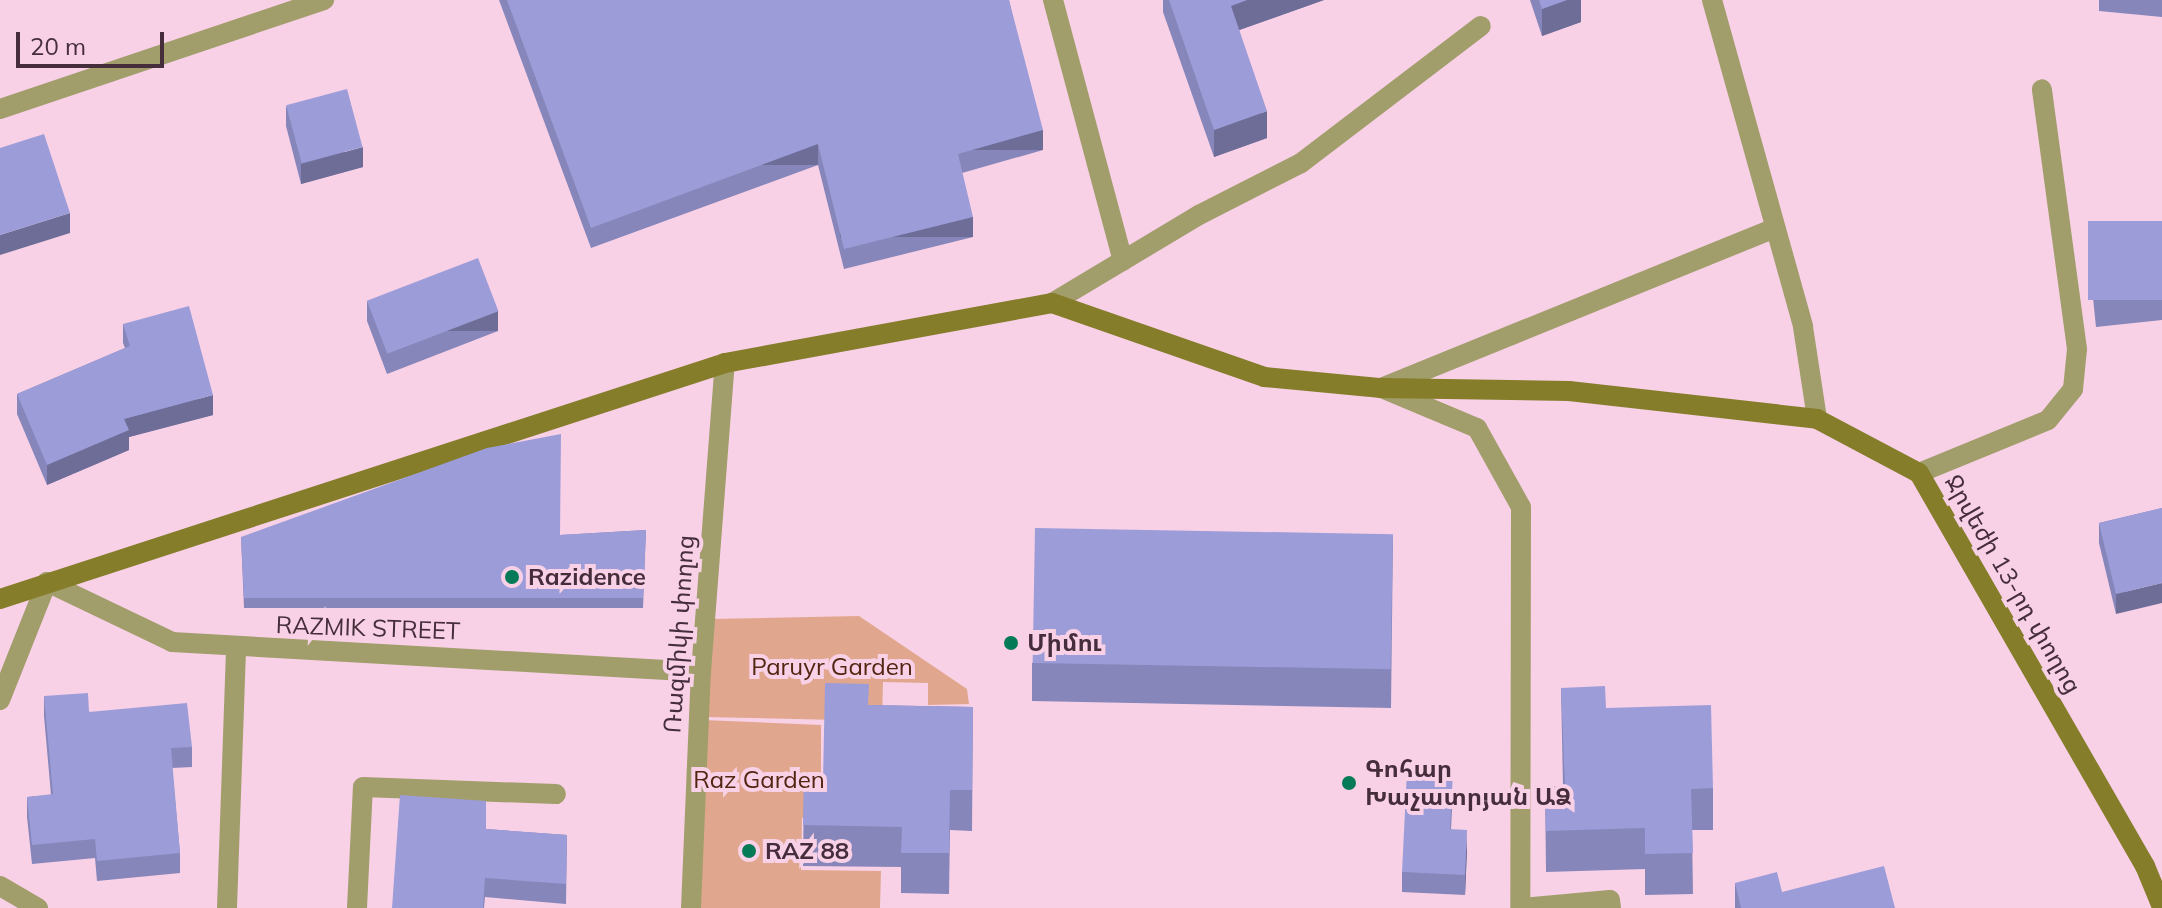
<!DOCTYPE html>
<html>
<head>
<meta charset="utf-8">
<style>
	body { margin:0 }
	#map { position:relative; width:2162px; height:908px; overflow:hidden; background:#f8d1e7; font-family:Mulish,"Noto Sans Armenian",sans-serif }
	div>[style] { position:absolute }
	.green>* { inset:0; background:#e1a78e }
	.lane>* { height:20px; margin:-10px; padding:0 10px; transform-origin:10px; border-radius:10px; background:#a29e6b }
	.street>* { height:20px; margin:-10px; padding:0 10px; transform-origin:10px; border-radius:10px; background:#a29e6b }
	.secondary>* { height:20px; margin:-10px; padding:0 10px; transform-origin:10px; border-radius:10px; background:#857d2a }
	.wall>* { inset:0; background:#8686ba }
	.shaded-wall>* { inset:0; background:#6d6d97; transform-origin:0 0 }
	.building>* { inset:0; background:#9c9cd8; transform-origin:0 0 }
	.dots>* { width:22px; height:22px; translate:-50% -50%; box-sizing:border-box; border:4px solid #f8d1e7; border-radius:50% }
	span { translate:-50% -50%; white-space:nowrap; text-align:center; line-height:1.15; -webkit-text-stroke:8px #f8d1e7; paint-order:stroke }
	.poi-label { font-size:24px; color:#462d3b; font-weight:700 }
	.left { translate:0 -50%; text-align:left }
	.street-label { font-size:24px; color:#462d3b }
	.park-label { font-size:24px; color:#512510 }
	.scale { position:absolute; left:16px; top:32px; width:148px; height:36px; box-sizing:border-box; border:4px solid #462d3b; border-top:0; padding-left:10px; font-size:24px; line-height:28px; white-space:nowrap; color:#462d3b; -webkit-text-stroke:6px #f8d1e7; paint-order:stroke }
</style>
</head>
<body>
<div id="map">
	<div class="green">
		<div style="clip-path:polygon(859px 616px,967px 689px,969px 704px,928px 705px,928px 683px,883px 682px,882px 721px,705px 717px,710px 619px)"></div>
		<div style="clip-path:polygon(703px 720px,821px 725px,821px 818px,802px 818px,801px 870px,881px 871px,880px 908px,697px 908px)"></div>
	</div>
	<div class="lane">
		<div style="left:1053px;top:0;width:270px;rotate:75deg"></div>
		<div style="left:1052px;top:303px;width:171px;rotate:-30.9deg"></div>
		<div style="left:1199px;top:215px;width:114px;rotate:-27deg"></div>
		<div style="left:1301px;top:163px;width:226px;rotate:-37.3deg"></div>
		<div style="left:1384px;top:389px;width:101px;rotate:22.8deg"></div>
		<div style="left:1477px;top:428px;width:90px;rotate:60.9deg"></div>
		<div style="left:1521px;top:507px;width:401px;rotate:90.1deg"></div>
		<div style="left:1919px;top:473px;width:139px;rotate:-22.3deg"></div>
		<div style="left:2048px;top:420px;width:40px;rotate:-51deg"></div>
		<div style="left:2073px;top:389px;width:40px;rotate:-84.3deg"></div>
		<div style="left:2077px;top:349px;width:262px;rotate:-97.7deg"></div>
		<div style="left:0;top:700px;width:127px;rotate:-68.3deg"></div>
		<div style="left:0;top:886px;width:44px;rotate:30.1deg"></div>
		<div style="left:227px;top:908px;width:259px;rotate:-88deg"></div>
		<div style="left:357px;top:908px;width:121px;rotate:-87.2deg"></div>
		<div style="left:363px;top:787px;width:193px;rotate:2.1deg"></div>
		<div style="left:1522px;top:908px;width:88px;rotate:-5.2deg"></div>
		<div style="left:1610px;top:900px;width:8px;rotate:83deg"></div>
	</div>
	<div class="street">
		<div style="left:1712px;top:0;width:339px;rotate:74.4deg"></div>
		<div style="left:1803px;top:327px;width:93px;rotate:81.3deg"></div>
		<div style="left:0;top:109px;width:342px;rotate:-18.6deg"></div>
		<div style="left:1381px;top:388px;width:422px;rotate:-22.1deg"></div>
		<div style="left:47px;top:582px;width:139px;rotate:25.6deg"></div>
		<div style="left:172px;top:642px;width:530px;rotate:3.25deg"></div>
		<div style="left:691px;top:908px;width:236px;rotate:-87.6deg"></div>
		<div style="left:701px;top:672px;width:310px;rotate:-85.6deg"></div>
	</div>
	<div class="secondary">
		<div style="left:0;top:599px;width:762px;rotate:-18.03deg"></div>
		<div style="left:725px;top:363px;width:332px;rotate:-10.4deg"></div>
		<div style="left:1052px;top:303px;width:225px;rotate:19.2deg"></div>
		<div style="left:1264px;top:377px;width:118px;rotate:5.4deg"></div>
		<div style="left:1381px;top:388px;width:188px;rotate:0.9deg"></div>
		<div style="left:1569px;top:391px;width:250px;rotate:6.4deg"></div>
		<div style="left:1817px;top:419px;width:115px;rotate:27.9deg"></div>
		<div style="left:1919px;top:473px;width:453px;rotate:60.1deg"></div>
		<div style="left:2145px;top:866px;width:44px;rotate:67.5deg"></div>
	</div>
	<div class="wall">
		<div style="clip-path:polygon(499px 0,1009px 0,1043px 150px,962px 173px,973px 237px,844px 269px,818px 165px,591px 248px)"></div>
		<div style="clip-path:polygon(1163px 0,1324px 0,1239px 30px,1267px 138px,1214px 157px,1163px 12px)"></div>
		<div style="clip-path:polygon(1530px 0,1581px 0,1581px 22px,1542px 36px)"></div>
		<div style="clip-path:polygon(2099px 0,2162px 0,2162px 17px,2099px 11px)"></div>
		<div style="clip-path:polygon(286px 106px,363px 167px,301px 184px,286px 126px)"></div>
		<div style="clip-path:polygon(2162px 221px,2162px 320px,2096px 327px,2088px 249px,2088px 229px)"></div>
		<div style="clip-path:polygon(367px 301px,498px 331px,387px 374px,367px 321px)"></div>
		<div style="clip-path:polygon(123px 324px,213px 415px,129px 437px,129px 450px,47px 485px,17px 414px,17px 394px,125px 348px,123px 343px)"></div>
		<div style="clip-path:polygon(2162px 508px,2116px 614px,2099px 543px,2099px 523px)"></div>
		<div style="clip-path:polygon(646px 530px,643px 608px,244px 608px,241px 537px,560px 535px)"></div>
		<div style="clip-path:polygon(1393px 535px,1391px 708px,1032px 701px,1032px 663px)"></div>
		<div style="clip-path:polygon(1561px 688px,1606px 708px,1713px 788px,1713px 830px,1692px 830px,1693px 894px,1645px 895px,1645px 869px,1546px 872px,1545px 787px,1563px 786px)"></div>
		<div style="clip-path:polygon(44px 696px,192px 747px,192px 767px,172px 768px,180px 853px,180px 873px,97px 881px,95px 858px,32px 864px,27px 817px,27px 797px,51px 795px,44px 716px)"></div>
		<div style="clip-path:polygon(869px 705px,973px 707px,972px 831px,950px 830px,949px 894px,901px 893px,901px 867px,803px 866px,804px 781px,823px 781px)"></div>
		<div style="clip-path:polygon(1453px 792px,1451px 829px,1467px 850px,1465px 895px,1402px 892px,1402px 872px)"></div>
		<div style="clip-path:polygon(486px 829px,567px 835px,566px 904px,485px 897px,484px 908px,392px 908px)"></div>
		<div style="clip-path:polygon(1735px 883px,1782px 892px,1895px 908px,1735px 908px)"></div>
	</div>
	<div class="shaded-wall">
		<div style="clip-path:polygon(1247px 0,1324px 0,1231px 33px,1231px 6px)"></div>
		<div style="clip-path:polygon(1567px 0,1581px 0,1581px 22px,1542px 36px,1542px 9px)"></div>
		<div style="clip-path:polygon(1267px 111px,1267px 138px,1214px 157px,1214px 130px)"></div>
		<div style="left:1043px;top:130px;width:20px;height:88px;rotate:90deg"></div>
		<div style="left:818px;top:144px;width:21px;height:242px;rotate:90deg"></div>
		<div style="clip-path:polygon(363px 147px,363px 167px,301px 184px,301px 164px)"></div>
		<div style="clip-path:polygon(70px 213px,70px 233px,0 255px,0 235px)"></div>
		<div style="left:973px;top:217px;width:20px;height:133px;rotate:90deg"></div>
		<div style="left:498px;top:311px;width:20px;height:119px;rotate:90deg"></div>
		<div style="clip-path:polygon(213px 395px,213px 415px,129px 437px,129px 450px,47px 485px,47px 465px,124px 419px)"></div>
		<div style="clip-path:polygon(2162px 583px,2162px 603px,2116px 614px,2116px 594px)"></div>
		<div style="clip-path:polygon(1467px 830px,1467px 850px,1465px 895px,1465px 875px)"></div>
	</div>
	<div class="building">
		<div style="clip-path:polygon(507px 0,1009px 0,1043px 130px,958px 154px,973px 217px,844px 249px,818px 144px,591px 228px)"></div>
		<div style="clip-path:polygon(1169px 0,1247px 0,1231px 6px,1267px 111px,1214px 130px)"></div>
		<div style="clip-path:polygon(1539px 0,1567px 0,1542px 9px)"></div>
		<div style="left:347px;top:89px;width:60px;height:63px;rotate:75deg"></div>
		<div style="clip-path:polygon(44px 134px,70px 213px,0 235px,0 148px)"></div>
		<div style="left:2162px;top:221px;width:79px;height:74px;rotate:90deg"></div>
		<div style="left:478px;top:258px;width:57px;height:119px;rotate:69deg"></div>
		<div style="clip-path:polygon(189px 306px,213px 395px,124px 419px,129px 430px,47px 465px,17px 394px,130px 346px,123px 324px)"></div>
		<div style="clip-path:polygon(561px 434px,560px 535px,646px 530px,643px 598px,244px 598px,241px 537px,487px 448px)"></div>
		<div style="clip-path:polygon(2162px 508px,2162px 583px,2116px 594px,2099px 523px)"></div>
		<div style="left:1035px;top:528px;width:358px;height:135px;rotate:1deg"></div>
		<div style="clip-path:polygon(825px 683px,869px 684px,868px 705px,973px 707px,972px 790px,950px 790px,949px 853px,901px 853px,902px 827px,803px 825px,804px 781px,823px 781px)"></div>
		<div style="clip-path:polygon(1605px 686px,1606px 708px,1711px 705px,1713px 788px,1691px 789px,1693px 853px,1645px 854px,1645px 828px,1546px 831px,1545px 787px,1565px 786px,1561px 688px)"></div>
		<div style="clip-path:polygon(88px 693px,89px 712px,187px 703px,192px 747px,171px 748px,180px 853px,97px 861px,95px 839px,32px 845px,27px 797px,53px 794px,44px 696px)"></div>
		<div style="clip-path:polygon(1407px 770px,1453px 772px,1450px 829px,1467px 830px,1465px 875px,1402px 872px)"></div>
		<div style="clip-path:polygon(400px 795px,486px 801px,486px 829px,567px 835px,566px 884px,485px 878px,483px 908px,392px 908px)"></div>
		<div style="clip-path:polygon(1884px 866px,1895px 908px,1741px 908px,1735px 883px,1777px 872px,1782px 892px)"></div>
	</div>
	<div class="dots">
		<div style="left:512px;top:577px;background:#057a56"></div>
		<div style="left:1011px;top:643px;background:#057a56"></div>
		<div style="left:1349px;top:783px;background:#057a56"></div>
		<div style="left:749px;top:851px;background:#057a56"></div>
	</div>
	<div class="poi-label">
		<span class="left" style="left:528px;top:577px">Razidence</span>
		<span class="left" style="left:1027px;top:643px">Միմու</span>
		<span class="left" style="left:1365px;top:783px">Գոհար<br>Խաչատրյան ԱՁ</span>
		<span class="left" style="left:765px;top:851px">RAZ 88</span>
	</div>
	<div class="street-label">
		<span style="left:2013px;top:584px;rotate:60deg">Ջրվեժի 13-րդ փողոց</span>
		<span style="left:368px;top:628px;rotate:2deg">RAZMIK STREET</span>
		<span style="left:679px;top:634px;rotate:-86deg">Ռազմիկի փողոց</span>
	</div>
	<div class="park-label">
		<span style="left:832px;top:667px">Paruyr Garden</span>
		<span style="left:759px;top:780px">Raz Garden</span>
	</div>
	<div class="scale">20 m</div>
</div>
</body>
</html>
